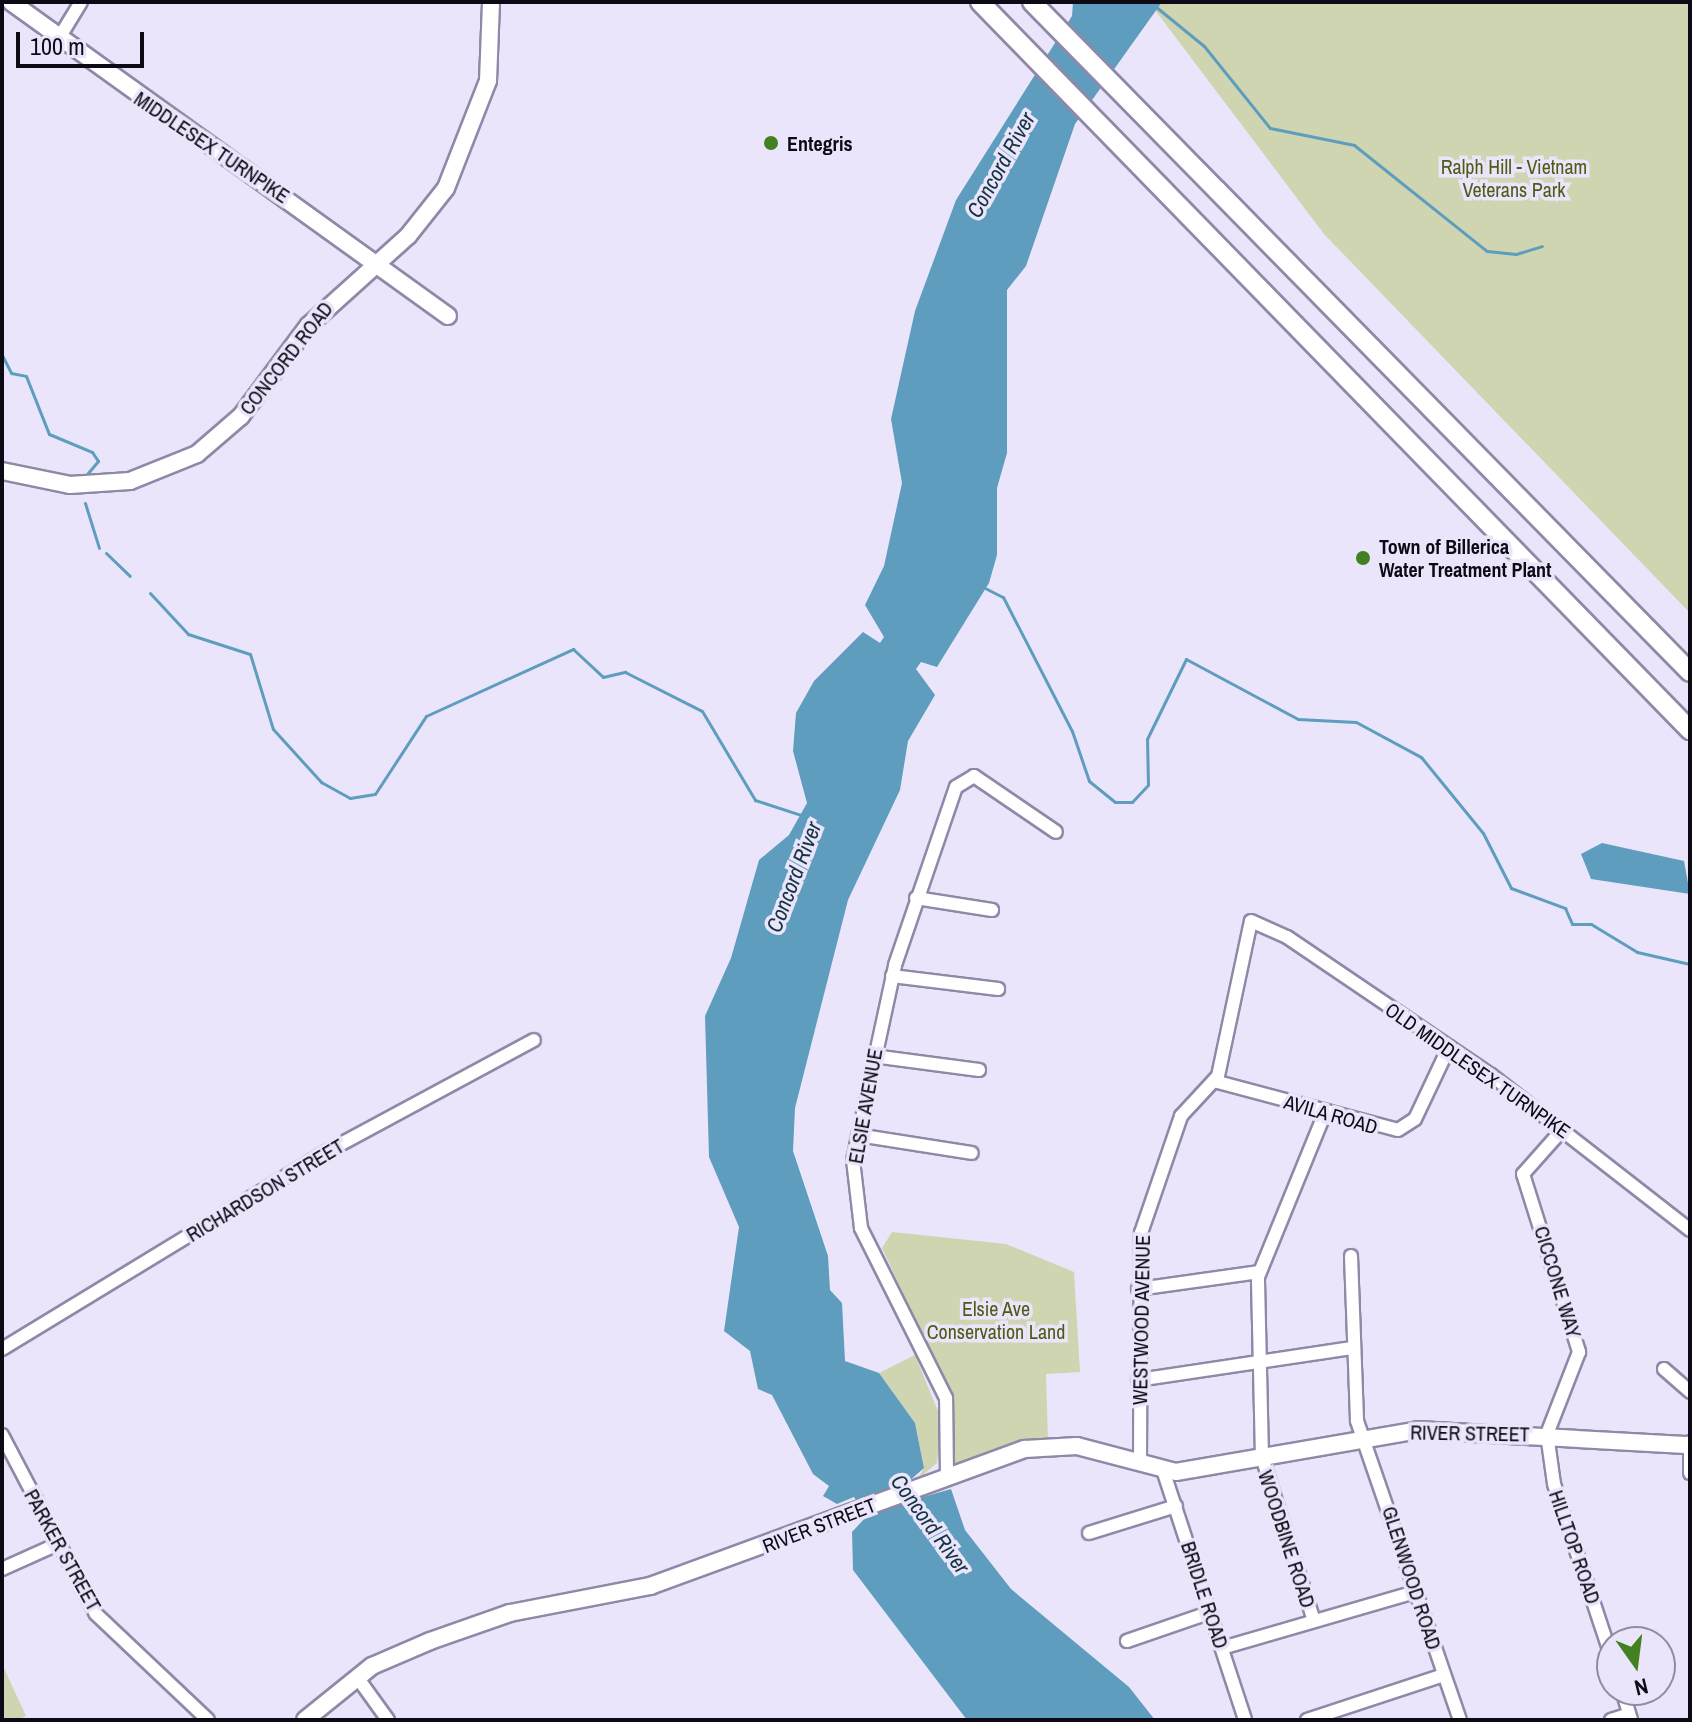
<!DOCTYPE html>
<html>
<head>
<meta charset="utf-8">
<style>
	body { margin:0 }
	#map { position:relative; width:1692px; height:1722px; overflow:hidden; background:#eae5fa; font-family:"Archivo Narrow",sans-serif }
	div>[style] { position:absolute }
	.green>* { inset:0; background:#cfd5b1 }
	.water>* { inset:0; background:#5e9dbe }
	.stream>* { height:3px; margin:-1.5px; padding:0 1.5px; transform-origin:1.5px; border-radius:1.5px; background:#5e9dbe }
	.roads { filter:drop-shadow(2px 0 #9188a8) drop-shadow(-2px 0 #9188a8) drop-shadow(0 2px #9188a8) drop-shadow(0 -2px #9188a8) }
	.minor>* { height:12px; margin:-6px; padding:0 6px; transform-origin:6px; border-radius:6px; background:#fff }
	.major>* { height:16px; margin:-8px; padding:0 8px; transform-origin:8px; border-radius:8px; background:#fff }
	.highway>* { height:18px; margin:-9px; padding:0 9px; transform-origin:9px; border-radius:9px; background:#fff }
	.dots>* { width:22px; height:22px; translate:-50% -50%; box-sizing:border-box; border:4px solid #eae5fa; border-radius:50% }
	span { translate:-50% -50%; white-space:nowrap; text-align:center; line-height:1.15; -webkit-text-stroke:7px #eae5fa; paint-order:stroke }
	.poi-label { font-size:20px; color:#0d0a15; font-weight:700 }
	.left { translate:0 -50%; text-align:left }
	.street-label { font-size:20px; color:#0d0a15 }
	.park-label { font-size:20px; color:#525915 }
	.water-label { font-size:22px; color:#153342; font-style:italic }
	.frame { position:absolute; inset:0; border:4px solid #0d0a15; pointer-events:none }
	.north { position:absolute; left:1596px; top:1626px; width:80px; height:80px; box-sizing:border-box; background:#eae5fa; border:2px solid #928d9e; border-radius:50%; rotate:166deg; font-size:22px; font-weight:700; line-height:32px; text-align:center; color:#0d0a15 }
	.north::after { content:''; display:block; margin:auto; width:28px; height:36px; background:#438120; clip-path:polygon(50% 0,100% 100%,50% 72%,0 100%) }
	.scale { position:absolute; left:16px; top:32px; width:128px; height:36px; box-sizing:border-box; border:4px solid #0d0a15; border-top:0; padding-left:10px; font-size:24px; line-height:28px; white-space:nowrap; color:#0d0a15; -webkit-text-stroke:6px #eae5fa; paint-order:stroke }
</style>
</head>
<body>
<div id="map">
	<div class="green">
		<div style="clip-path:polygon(1162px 2px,1690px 2px,1690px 613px,1324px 234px,1155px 10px)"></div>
		<div style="clip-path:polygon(892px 1232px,1006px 1244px,1074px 1272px,1080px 1372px,1046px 1374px,1048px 1442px,954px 1465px,954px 1402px,882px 1248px)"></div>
		<div style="clip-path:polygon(915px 1355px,942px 1421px,937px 1463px,917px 1480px,924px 1468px,915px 1423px,879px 1373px)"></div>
		<div style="clip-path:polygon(2px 1664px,26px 1716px,17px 1720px,2px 1720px)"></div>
	</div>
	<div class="water">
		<div style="clip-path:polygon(1073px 2px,1162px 2px,1075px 124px,1026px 266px,1007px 290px,1007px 453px,997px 488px,997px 555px,989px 583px,937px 667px,921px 662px,916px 669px,935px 695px,908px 741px,900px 790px,848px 900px,795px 1108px,793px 1151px,828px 1256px,830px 1290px,842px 1303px,845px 1361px,879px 1373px,915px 1423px,924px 1468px,908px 1482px,916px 1499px,951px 1489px,965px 1530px,1011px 1589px,1129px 1687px,1155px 1720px,967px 1720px,853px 1570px,852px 1532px,866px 1517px,854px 1497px,837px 1504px,823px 1496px,829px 1486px,813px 1474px,772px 1395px,758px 1389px,750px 1351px,724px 1331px,739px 1227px,709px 1157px,705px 1016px,731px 958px,759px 860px,789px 835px,807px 803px,793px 751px,796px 713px,814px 681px,863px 632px,880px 643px,884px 637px,865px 605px,884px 566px,902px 483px,891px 419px,915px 311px,956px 200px,1072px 16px)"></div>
		<div style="clip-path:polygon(1602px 843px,1684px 861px,1690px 894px,1591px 879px,1581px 854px)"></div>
	</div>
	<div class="stream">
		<div style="left:1150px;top:2px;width:70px;rotate:39.2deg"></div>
		<div style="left:1204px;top:46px;width:105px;rotate:51.2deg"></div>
		<div style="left:1270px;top:128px;width:86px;rotate:11.4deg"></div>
		<div style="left:1354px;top:145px;width:170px;rotate:38.6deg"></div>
		<div style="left:1487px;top:251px;width:29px;rotate:6deg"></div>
		<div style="left:1516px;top:254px;width:27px;rotate:-17deg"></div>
		<div style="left:2px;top:355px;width:20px;rotate:63deg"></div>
		<div style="left:11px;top:373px;width:15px;rotate:11deg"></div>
		<div style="left:26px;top:376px;width:62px;rotate:68.4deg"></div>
		<div style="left:49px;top:434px;width:47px;rotate:22.7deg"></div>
		<div style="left:92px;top:452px;width:11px;rotate:56deg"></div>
		<div style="left:98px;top:461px;width:16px;rotate:130deg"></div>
		<div style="left:85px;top:503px;width:47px;rotate:72.7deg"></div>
		<div style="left:106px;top:553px;width:33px;rotate:44deg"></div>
		<div style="left:983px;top:587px;width:22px;rotate:27deg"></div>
		<div style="left:1003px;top:597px;width:151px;rotate:62.8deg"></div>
		<div style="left:1072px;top:731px;width:53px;rotate:71.2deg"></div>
		<div style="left:1089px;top:781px;width:33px;rotate:39deg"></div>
		<div style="left:1115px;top:802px;width:17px"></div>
		<div style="left:1132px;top:802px;width:23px;rotate:-47deg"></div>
		<div style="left:1148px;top:785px;width:46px;rotate:-91.2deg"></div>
		<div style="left:1147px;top:739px;width:89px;rotate:-64deg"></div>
		<div style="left:1186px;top:659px;width:127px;rotate:28.2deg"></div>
		<div style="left:1298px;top:719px;width:58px;rotate:3deg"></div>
		<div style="left:1356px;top:722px;width:74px;rotate:28.3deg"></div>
		<div style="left:1421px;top:757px;width:98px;rotate:50.8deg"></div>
		<div style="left:1483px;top:833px;width:62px;rotate:63deg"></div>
		<div style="left:1511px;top:888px;width:58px;rotate:20.3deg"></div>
		<div style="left:1565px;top:908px;width:17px;rotate:66deg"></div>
		<div style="left:1572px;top:924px;width:19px"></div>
		<div style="left:1591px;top:924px;width:54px;rotate:31.3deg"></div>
		<div style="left:1637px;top:952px;width:54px;rotate:12.8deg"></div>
		<div style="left:150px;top:593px;width:56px;rotate:47.2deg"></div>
		<div style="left:188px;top:634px;width:65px;rotate:17.9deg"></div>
		<div style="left:250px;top:654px;width:78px;rotate:73deg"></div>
		<div style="left:273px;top:729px;width:72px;rotate:47.8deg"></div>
		<div style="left:321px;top:782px;width:33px;rotate:29deg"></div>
		<div style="left:350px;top:798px;width:25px;rotate:-9deg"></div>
		<div style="left:375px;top:794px;width:93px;rotate:-56.8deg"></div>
		<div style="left:426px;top:716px;width:162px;rotate:-24.5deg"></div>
		<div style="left:573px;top:649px;width:41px;rotate:43deg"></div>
		<div style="left:603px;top:677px;width:23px;rotate:-13deg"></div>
		<div style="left:625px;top:672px;width:86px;rotate:26.9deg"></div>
		<div style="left:702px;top:711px;width:104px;rotate:59.2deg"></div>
		<div style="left:755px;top:800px;width:48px;rotate:18.1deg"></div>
	</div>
	<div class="roads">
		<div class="minor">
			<div style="left:59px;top:38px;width:42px;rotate:-58.6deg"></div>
			<div style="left:916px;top:898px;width:77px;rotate:9deg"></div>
			<div style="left:892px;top:976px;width:107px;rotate:7deg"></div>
			<div style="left:873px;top:1056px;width:107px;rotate:7.5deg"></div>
			<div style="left:1214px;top:1081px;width:190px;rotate:14.9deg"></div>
			<div style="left:1398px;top:1130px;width:20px;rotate:-33deg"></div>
			<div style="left:1415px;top:1119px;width:80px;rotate:-64.7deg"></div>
			<div style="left:1563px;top:1129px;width:60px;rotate:131.6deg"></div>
			<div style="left:1523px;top:1174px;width:187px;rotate:72.5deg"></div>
			<div style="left:1579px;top:1352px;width:88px;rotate:111.3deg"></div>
			<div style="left:1547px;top:1434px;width:50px;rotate:82deg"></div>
			<div style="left:1554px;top:1484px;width:183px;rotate:71.6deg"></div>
			<div style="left:858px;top:1135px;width:115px;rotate:9deg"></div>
			<div style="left:1351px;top:1256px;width:165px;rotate:87.9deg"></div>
			<div style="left:1357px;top:1421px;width:316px;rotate:71deg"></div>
			<div style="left:1138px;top:1289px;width:122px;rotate:-8deg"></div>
			<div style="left:2px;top:1349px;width:379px;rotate:-31.3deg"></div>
			<div style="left:326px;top:1152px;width:236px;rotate:-28.3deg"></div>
			<div style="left:1664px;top:1369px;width:35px;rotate:41deg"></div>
			<div style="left:1138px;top:1380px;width:217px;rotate:-8.5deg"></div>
			<div style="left:2px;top:1435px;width:202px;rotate:62.3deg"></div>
			<div style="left:96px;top:1614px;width:154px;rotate:43.4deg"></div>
			<div style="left:1690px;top:1442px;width:31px;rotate:90deg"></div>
			<div style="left:1140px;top:1464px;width:231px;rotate:-89.8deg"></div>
			<div style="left:1141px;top:1233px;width:124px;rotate:-71.1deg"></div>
			<div style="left:1181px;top:1116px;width:54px;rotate:-47.2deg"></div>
			<div style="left:1218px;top:1076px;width:158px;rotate:-78deg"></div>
			<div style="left:1251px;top:921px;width:39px;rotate:24deg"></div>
			<div style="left:1287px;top:937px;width:246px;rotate:34.1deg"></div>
			<div style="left:1491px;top:1075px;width:252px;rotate:37.9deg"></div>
			<div style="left:1163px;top:1470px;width:263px;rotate:71.8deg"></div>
			<div style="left:947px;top:1475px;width:77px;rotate:-90.7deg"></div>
			<div style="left:946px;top:1398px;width:190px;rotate:-116.6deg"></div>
			<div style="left:861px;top:1228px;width:68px;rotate:-96.7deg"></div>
			<div style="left:853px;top:1160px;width:199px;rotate:-77.8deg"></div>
			<div style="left:895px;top:965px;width:188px;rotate:-71.1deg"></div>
			<div style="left:956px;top:787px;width:21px;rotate:-31deg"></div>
			<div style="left:974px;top:776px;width:99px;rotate:34.3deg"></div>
			<div style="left:1089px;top:1533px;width:91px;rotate:-17.2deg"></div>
			<div style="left:2px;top:1569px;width:61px;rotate:-24.1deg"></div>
			<div style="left:1314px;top:1621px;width:172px;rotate:-107.6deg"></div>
			<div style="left:1262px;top:1457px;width:180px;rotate:-91.3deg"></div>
			<div style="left:1258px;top:1277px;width:177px;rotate:-67.8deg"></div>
			<div style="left:1127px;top:1641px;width:89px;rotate:-19deg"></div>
			<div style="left:1222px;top:1648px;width:201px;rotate:-16.2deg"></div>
			<div style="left:357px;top:1677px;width:53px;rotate:54.2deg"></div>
			<div style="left:1622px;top:1690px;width:31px;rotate:73deg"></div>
			<div style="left:1307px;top:1720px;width:144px;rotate:-18.2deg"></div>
			<div style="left:1611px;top:1720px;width:19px;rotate:-18deg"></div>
		</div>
		<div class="major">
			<div style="left:11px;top:2px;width:538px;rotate:35.7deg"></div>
			<div style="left:2px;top:471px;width:69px;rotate:11.6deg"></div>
			<div style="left:70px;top:485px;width:60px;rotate:-3.8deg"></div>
			<div style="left:130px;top:481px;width:72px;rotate:-21.9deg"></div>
			<div style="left:197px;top:454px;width:58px;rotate:-40.8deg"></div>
			<div style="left:241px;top:416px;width:112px;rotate:-53.3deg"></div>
			<div style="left:308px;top:326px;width:135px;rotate:-42deg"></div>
			<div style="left:408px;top:236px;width:61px;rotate:-51.6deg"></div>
			<div style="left:446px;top:188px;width:115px;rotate:-68.6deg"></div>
			<div style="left:488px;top:81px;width:79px;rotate:-87.8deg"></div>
			<div style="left:305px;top:1720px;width:86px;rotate:-38.9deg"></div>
			<div style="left:372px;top:1666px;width:63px;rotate:-23.3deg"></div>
			<div style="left:430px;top:1641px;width:85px;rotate:-19.3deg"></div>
			<div style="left:510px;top:1613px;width:143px;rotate:-10.9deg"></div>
			<div style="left:650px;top:1586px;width:399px;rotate:-20.1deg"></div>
			<div style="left:1025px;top:1449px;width:52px;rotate:-3.3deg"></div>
			<div style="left:1077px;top:1446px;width:102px;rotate:14.7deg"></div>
			<div style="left:1176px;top:1472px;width:246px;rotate:-9.8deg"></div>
			<div style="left:1418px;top:1430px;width:272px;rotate:3.2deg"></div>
		</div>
		<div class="highway">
			<div style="left:980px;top:2px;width:1017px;rotate:45.72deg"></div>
			<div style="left:1032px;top:2px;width:939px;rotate:45.52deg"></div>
		</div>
	</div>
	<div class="dots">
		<div style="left:771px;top:143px;background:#438120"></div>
		<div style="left:1363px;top:558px;background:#438120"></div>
	</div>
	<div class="poi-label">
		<span class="left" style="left:787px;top:143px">Entegris</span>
		<span class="left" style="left:1379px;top:558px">Town of Billerica<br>Water Treatment Plant</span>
	</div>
	<div class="street-label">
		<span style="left:212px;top:147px;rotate:34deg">MIDDLESEX TURNPIKE</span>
		<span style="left:286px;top:358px;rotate:-52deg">CONCORD ROAD</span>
		<span style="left:1478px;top:1070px;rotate:35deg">OLD MIDDLESEX TURNPIKE</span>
		<span style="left:865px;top:1106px;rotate:-80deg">ELSIE AVENUE</span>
		<span style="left:1331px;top:1114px;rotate:16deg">AVILA ROAD</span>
		<span style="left:265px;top:1190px;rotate:-31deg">RICHARDSON STREET</span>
		<span style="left:1558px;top:1282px;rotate:73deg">CICCONE WAY</span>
		<span style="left:1141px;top:1320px;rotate:-89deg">WESTWOOD AVENUE</span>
		<span style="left:1470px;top:1433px;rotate:1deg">RIVER STREET</span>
		<span style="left:819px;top:1525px;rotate:-21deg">RIVER STREET</span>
		<span style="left:1287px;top:1539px;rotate:72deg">WOODBINE ROAD</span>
		<span style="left:1575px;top:1547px;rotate:71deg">HILLTOP ROAD</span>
		<span style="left:63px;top:1550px;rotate:61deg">PARKER STREET</span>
		<span style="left:1412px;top:1578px;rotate:72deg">GLENWOOD ROAD</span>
		<span style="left:1205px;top:1595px;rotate:72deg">BRIDLE ROAD</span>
	</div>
	<div class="park-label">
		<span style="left:1514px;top:178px">Ralph Hill - Vietnam<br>Veterans Park</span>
		<span style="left:996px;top:1320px">Elsie Ave<br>Conservation Land</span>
	</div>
	<div class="water-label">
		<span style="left:1001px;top:165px;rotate:-61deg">Concord River</span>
		<span style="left:794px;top:877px;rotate:-69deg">Concord River</span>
		<span style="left:930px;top:1524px;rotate:54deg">Concord River</span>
	</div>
	<div class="frame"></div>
	<div class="north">N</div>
	<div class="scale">100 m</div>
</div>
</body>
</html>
